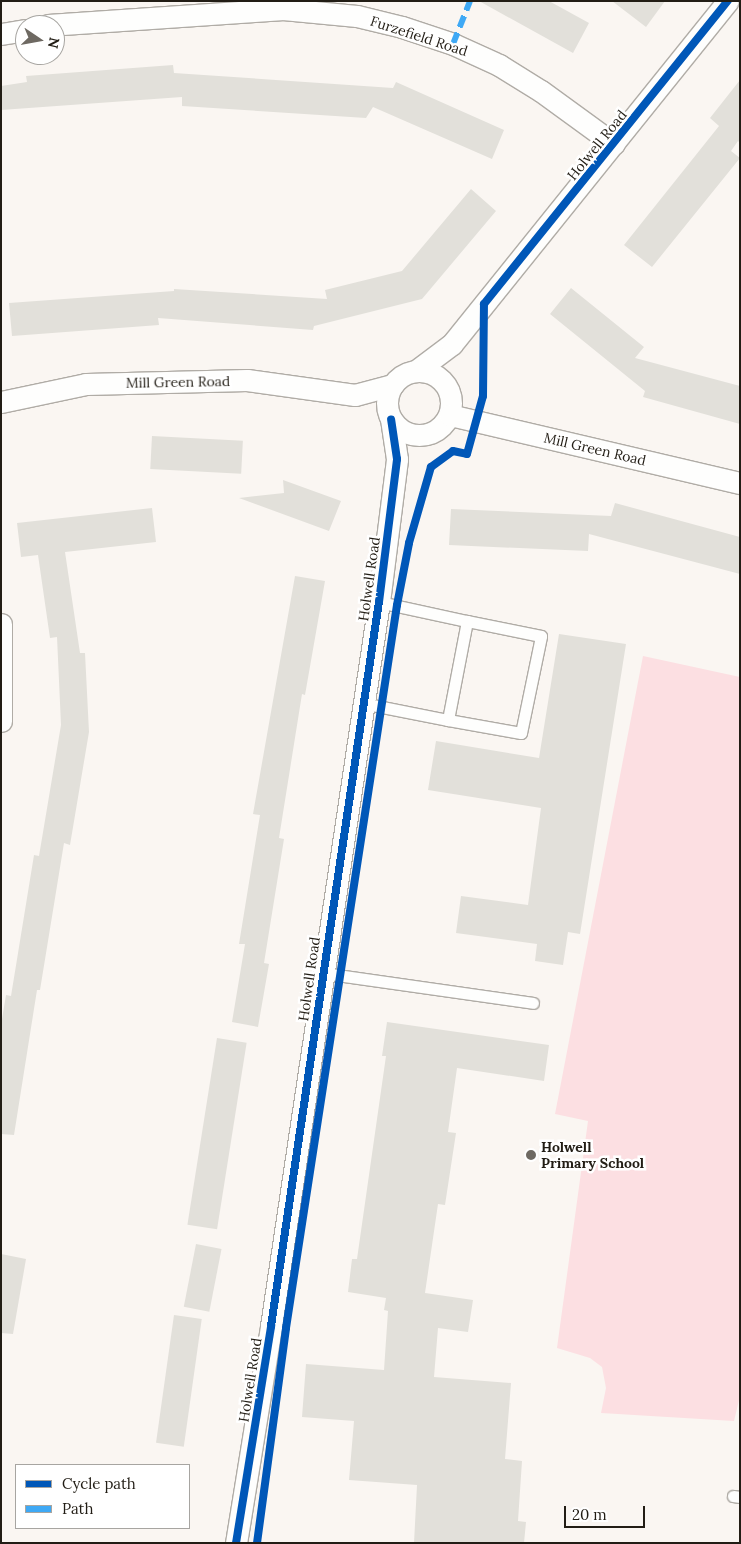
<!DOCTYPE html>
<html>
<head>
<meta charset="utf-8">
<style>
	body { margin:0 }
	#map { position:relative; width:741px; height:1544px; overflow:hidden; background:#faf6f2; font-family:Lora,serif }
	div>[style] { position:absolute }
	.green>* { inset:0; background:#fcdfe2 }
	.building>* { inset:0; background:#e2e0da; transform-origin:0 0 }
	.roads { filter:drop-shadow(1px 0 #b0aca6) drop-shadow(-1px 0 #b0aca6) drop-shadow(0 1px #b0aca6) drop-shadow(0 -1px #b0aca6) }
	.lane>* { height:11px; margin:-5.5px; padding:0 5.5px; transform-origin:5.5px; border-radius:5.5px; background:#fefefd }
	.street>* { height:21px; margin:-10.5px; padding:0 10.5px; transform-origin:10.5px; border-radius:10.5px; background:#fefefd }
	.street>.ring { margin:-10.5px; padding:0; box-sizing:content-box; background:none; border:21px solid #fefefd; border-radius:50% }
	.quiet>* { height:6px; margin-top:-3px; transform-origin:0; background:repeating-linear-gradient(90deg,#3fa9f5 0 12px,transparent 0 18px) }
	.cycleway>* { height:8px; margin:-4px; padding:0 4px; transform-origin:4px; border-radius:4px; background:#0057b8 }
	.dots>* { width:14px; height:14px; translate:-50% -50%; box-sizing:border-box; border:2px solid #fff; border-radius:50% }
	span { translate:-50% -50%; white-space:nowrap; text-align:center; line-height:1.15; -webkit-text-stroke:5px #fff; paint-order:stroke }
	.street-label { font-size:14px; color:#221d15 }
	.poi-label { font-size:14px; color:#221d15; font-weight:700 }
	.left { translate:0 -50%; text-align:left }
	.frame { position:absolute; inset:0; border:2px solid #221d15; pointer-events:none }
	.legend { position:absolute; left:15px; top:1464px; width:175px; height:65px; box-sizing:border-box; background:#fff; border:1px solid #a7a5a1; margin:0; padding:6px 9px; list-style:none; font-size:15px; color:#221d15 }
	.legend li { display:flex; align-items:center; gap:10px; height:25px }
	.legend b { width:25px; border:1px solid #a7a5a1 }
	.north { position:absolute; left:15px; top:15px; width:50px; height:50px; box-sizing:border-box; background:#fff; border:1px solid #a7a5a1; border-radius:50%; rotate:102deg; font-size:14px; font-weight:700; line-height:20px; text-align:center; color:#221d15 }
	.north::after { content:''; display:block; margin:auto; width:18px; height:22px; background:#6e6962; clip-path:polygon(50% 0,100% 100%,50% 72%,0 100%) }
	.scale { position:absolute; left:564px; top:1506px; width:81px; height:22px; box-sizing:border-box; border:2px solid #221d15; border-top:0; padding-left:6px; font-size:15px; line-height:18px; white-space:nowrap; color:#221d15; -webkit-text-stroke:4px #fff; paint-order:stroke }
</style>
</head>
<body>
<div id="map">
	<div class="green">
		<div style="clip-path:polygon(643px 656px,740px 677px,740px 1396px,734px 1421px,601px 1413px,606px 1388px,602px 1367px,590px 1358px,557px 1348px,588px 1121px,555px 1114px)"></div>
	</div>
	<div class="building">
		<div style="clip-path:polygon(479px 1px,549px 1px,589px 23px,573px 53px)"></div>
		<div style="clip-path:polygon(612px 1px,665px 1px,646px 27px)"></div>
		<div style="clip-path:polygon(173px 65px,174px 73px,393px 88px,396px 82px,504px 130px,492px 159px,373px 107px,366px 118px,182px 106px,182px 97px,1px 110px,1px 86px,27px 82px,26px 76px)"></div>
		<div style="clip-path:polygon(740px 80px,740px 143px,738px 141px,731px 151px,740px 158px,652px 267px,624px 245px,719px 126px,710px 118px)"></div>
		<div style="clip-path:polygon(471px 189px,496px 211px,422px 299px,314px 326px,313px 330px,158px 318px,159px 325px,12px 336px,9px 303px,174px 291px,174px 289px,327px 299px,325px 290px,402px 271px)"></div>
		<div style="clip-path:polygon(571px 288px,644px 347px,635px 358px,740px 386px,740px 424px,643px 397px,645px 391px,550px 314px)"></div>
		<div style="left:152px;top:436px;width:91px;height:33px;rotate:3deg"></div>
		<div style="clip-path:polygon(283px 480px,341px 501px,329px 531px,239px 498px,284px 493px)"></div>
		<div style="clip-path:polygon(615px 503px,740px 537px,740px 574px,589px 534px,588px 551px,449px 545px,451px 509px,611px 516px)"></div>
		<div style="clip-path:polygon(152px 508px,156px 542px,65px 552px,80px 653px,85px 653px,89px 732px,70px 845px,64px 843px,40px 990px,37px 990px,14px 1135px,1px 1134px,1px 1025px,6px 995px,11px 996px,34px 855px,39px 856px,61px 725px,57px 637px,50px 638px,38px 555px,21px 557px,17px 523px)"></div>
		<div style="clip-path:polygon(295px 576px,325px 581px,305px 695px,302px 694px,279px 838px,284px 839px,264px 963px,269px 964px,258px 1027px,232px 1022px,245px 944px,239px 944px,260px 815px,253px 814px)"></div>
		<div style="clip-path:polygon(559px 634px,626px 644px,580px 934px,568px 932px,563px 965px,535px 961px,537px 944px,456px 933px,461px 896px,528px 905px,541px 808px,428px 790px,436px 741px,539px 758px)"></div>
		<div style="clip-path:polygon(387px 1022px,549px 1045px,544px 1081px,457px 1068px,448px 1132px,456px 1133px,445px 1205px,438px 1204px,425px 1293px,473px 1300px,468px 1332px,438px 1328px,434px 1377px,511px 1383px,505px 1459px,522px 1461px,518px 1521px,526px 1522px,524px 1543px,414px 1543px,417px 1485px,349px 1480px,354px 1421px,302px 1417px,306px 1364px,384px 1370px,388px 1311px,384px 1310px,386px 1298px,348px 1292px,352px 1259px,357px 1259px,386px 1056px,382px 1056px)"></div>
		<div style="left:217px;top:1038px;width:30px;height:189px;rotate:9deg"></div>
		<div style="left:196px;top:1244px;width:26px;height:64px;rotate:11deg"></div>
		<div style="clip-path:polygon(1px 1254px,26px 1259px,13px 1334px,1px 1333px)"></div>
		<div style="left:174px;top:1315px;width:28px;height:129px;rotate:8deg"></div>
	</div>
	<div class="roads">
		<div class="lane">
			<div style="left:379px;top:602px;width:90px;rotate:12.2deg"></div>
			<div style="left:362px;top:703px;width:88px;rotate:11.2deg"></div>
			<div style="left:448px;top:720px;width:74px;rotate:10.1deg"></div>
			<div style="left:521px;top:733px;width:99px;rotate:-78.3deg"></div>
			<div style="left:541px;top:636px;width:76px;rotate:-168.5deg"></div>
			<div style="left:467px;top:621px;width:101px;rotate:100.9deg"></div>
			<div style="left:323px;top:973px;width:212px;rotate:8.1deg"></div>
			<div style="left:733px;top:1496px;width:7px;rotate:8deg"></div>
		</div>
		<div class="street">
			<div style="left:48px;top:25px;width:236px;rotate:-3.9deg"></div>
			<div style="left:283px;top:9px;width:74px;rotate:5.4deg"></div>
			<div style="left:357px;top:16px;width:46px;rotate:13.7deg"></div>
			<div style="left:402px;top:27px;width:54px;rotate:18.4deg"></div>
			<div style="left:453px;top:44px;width:51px;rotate:24.5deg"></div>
			<div style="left:499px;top:65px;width:49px;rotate:31.8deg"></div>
			<div style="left:541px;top:91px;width:90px;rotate:36deg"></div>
			<div style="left:1px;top:34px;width:24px;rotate:-9deg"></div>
			<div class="ring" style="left:387px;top:371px;width:43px;height:43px"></div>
			<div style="left:416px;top:371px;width:45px;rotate:-36.9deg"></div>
			<div style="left:452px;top:344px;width:440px;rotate:-51.2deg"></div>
			<div style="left:1px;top:402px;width:87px;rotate:-12deg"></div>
			<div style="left:86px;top:384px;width:161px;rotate:-1.4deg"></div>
			<div style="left:247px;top:380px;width:109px;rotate:7.9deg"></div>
			<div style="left:355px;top:395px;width:39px;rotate:-15deg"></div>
			<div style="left:450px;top:415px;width:298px;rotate:13.2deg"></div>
			<div style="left:1px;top:624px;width:97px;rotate:90deg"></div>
			<div style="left:236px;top:1543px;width:220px;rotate:-80.8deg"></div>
			<div style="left:271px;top:1326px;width:732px;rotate:-81.52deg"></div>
			<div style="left:379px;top:602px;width:144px;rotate:-82.8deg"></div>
			<div style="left:397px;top:459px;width:40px;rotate:-98.5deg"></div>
		</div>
	</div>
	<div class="quiet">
		<div style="left:453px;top:44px;width:46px;rotate:-68.4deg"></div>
	</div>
	<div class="cycleway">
		<div style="left:236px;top:1543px;width:220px;rotate:-80.8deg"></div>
		<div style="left:271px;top:1326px;width:732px;rotate:-81.52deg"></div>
		<div style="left:379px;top:602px;width:144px;rotate:-82.8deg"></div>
		<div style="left:397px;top:459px;width:40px;rotate:-98.5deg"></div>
		<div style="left:257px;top:1543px;width:217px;rotate:-82.3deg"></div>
		<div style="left:286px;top:1328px;width:731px;rotate:-81.27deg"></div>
		<div style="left:397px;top:605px;width:63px;rotate:-79deg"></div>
		<div style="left:409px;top:543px;width:79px;rotate:-73.9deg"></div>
		<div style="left:431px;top:467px;width:27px;rotate:-36deg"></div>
		<div style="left:453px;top:451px;width:14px;rotate:12deg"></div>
		<div style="left:467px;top:454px;width:60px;rotate:-74.6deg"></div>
		<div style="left:483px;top:396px;width:92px;rotate:-89.4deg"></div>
		<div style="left:484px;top:304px;width:389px;rotate:-51.2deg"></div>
	</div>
	<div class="dots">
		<div style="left:531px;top:1155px;background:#6e6962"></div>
	</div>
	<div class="street-label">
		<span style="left:419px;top:36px;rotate:18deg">Furzefield Road</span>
		<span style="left:597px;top:145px;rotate:-51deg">Holwell Road</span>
		<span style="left:178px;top:382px;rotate:-1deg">Mill Green Road</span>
		<span style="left:595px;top:449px;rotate:13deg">Mill Green Road</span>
		<span style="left:369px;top:579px;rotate:-82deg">Holwell Road</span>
		<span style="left:309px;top:979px;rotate:-82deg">Holwell Road</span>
		<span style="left:250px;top:1380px;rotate:-81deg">Holwell Road</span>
	</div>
	<div class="poi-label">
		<span class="left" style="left:541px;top:1155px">Holwell<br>Primary School</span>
	</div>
	<div class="frame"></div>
	<ul class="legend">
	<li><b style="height:6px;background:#0057b8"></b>Cycle path</li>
	<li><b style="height:6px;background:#3fa9f5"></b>Path</li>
	</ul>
	<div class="north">N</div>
	<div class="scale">20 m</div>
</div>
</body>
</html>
